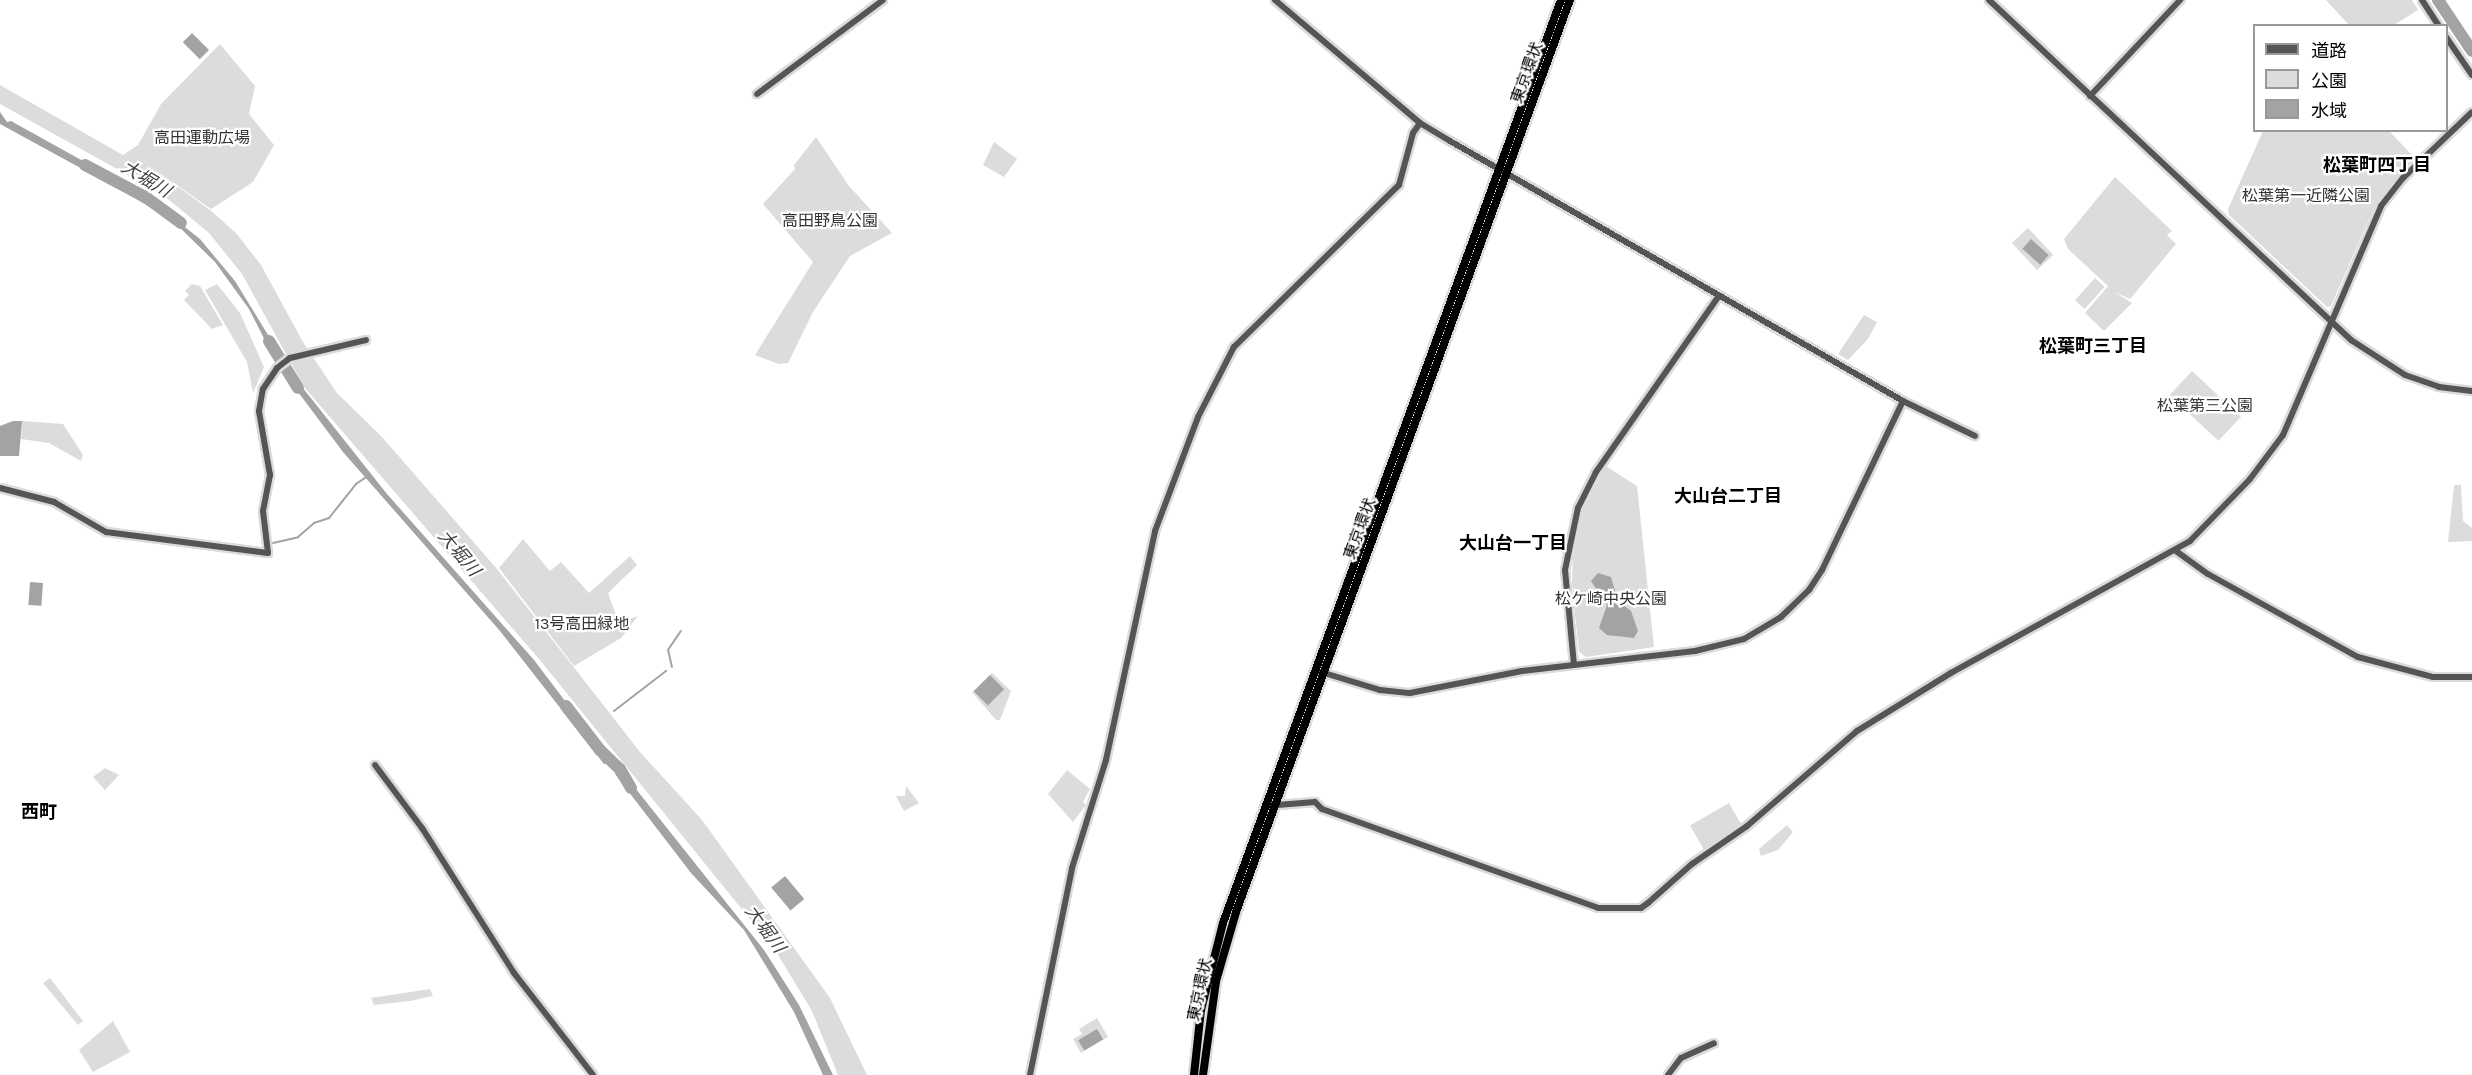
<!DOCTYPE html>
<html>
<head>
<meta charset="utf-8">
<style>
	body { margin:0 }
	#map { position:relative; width:2472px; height:1075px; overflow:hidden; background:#fff; font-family:Karla,"Noto Sans JP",sans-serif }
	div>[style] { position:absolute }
	.green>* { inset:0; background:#dcdcdc; transform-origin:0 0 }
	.water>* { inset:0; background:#a3a3a3; transform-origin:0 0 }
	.stream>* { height:2px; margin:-1px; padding:0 1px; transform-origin:1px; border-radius:1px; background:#a3a3a3 }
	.river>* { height:12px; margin:-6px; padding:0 6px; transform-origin:6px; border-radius:6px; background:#a3a3a3 }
	.roads { filter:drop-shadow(2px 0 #dbdbdb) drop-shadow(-2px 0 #dbdbdb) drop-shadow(0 2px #dbdbdb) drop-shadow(0 -2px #dbdbdb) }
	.tertiary>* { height:6px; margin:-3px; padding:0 3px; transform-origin:3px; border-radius:3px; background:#555 }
	.trunk>* { height:8px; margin:-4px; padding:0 4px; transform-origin:4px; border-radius:4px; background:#000 }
	span { translate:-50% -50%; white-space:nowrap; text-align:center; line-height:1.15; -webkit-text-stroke:4.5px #fff; paint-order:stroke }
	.street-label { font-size:16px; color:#000 }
	.park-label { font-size:16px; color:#333 }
	.neighbourhood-label { font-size:18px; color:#000; font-weight:700 }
	.water-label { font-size:18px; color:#444; font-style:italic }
	.legend { position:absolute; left:2253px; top:24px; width:195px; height:108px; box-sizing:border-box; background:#fff; border:2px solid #999; margin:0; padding:8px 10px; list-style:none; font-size:18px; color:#000 }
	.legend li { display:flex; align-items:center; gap:12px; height:30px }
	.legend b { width:30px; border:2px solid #999 }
</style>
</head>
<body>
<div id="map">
	<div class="green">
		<div style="clip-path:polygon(2326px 0,2412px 0,2418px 10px,2394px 25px,2349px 25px)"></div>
		<div style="clip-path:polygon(220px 44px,255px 86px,249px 114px,274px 145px,253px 182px,211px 209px,141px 160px,210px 210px,236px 233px,261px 265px,303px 342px,337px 393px,382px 437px,497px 569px,640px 752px,702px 820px,830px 998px,867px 1075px,838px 1075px,812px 1011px,775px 950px,539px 659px,304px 387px,242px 274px,209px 233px,162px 194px,0 104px,0 85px,123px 155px,138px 145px,161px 104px)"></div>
		<div style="clip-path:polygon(2263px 131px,2389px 131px,2415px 158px,2374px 208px,2331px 306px,2327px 307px,2229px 215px,2228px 209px)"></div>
		<div style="clip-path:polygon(816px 137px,849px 186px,892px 233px,850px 256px,813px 312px,788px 363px,779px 364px,755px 355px,813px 262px,763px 204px,795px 169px,794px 165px)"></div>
		<div style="clip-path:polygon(994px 142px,1017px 159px,1004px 177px,983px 165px)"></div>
		<div style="clip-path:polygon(2115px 177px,2172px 231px,2167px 235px,2176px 244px,2130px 299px,2115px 292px,2132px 303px,2104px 331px,2085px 313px,2108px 286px,2068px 249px,2064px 239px)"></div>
		<div style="left:2028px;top:228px;width:37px;height:22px;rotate:47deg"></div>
		<div style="left:2095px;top:278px;width:13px;height:30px;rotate:42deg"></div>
		<div style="clip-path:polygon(192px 284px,200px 286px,223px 325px,212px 329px,184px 300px,189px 295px,185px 291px)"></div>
		<div style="clip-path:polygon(217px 284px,240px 313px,264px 367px,253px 393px,247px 362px,205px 290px)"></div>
		<div style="clip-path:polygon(1864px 315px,1877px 322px,1868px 339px,1848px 360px,1838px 354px)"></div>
		<div style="left:2192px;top:371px;width:67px;height:33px;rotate:43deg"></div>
		<div style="clip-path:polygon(22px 421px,63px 424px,83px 455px,81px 461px,49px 443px,21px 439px)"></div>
		<div style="clip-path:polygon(1606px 466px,1637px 486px,1654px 647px,1586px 657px,1579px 652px,1572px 585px,1573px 548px,1583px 509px)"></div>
		<div style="clip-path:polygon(2454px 485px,2461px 485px,2463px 521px,2472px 528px,2472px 541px,2448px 542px)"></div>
		<div style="clip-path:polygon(523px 539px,550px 571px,561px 562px,589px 593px,630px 556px,637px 565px,608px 593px,619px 623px,638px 616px,621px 638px,574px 666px,499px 568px)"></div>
		<div style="clip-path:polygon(992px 673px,1011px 691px,1000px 720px,996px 720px,972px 692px)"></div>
		<div style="clip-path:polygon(105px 768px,119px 775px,105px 790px,93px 777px)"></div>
		<div style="clip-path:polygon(1067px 770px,1090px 789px,1083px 802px,1086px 805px,1073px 822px,1048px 794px)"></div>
		<div style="clip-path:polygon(906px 786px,919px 803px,904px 811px,896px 796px,905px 796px)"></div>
		<div style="left:1729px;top:803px;width:28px;height:45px;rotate:60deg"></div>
		<div style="clip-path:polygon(1787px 825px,1793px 832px,1778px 850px,1761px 856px,1759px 849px)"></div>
		<div style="clip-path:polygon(50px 978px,83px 1021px,78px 1025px,43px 983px)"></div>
		<div style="clip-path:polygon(430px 989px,433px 996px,410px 1001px,374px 1005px,371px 998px)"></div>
		<div style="clip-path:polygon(1097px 1018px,1108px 1037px,1081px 1053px,1073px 1039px,1082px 1034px,1079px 1029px)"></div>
		<div style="clip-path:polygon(113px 1021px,130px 1052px,93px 1072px,79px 1050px)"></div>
	</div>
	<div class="water">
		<div style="left:192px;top:33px;width:24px;height:13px;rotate:45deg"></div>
		<div style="clip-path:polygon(0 112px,7px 122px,11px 121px,101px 171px,97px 177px,0 124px)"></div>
		<div style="clip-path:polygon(107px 174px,156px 204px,200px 239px,235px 281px,279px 353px,273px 356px,249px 309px,215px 262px,174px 222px,104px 179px)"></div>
		<div style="left:2031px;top:239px;width:24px;height:13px;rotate:42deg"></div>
		<div style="clip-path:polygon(287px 368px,387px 494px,534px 660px,612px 763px,604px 764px,500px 631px,343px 452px,283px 372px)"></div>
		<div style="clip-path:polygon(13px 421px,22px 421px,19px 456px,0 456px,0 426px)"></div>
		<div style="clip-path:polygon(1598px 573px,1611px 577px,1618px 601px,1631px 611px,1638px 631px,1634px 638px,1607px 635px,1599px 628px,1607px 605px,1591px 581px)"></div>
		<div style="left:30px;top:582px;width:13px;height:23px;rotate:4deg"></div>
		<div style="left:990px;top:675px;width:20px;height:23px;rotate:45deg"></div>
		<div style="clip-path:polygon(620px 769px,764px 950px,799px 1005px,833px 1075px,823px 1075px,794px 1012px,744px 930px,691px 873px,615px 774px)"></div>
		<div style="left:785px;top:876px;width:30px;height:18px;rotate:50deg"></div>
		<div style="left:1097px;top:1029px;width:12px;height:22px;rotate:59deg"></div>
	</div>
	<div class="stream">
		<div style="left:273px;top:543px;width:26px;rotate:-13deg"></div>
		<div style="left:298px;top:537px;width:21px;rotate:-41deg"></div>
		<div style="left:314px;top:523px;width:16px;rotate:-18deg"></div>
		<div style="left:329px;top:518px;width:43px;rotate:-51.5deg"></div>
		<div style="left:356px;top:484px;width:14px;rotate:-34deg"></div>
		<div style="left:672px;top:667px;width:17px;rotate:-103deg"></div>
		<div style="left:668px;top:650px;width:23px;rotate:-56deg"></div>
		<div style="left:614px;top:711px;width:66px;rotate:-37.6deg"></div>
	</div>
	<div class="river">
		<div style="left:2438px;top:0;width:61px;rotate:56.3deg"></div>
		<div style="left:85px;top:165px;width:70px;rotate:28deg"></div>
		<div style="left:147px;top:198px;width:42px;rotate:36.3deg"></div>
		<div style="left:269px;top:341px;width:55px;rotate:58.3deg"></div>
		<div style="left:566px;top:706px;width:56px;rotate:52.3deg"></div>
		<div style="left:600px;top:750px;width:28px;rotate:44deg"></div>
		<div style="left:620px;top:769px;width:22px;rotate:60deg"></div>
	</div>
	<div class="roads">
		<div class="tertiary">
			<div style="left:1275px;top:0;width:190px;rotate:40.3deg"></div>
			<div style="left:1420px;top:123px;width:35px;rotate:31deg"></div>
			<div style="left:1450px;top:141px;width:522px;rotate:29.85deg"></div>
			<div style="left:1903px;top:401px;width:80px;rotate:25.9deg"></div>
			<div style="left:1989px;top:0;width:497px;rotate:43.2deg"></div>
			<div style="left:2351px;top:340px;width:64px;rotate:32.9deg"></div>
			<div style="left:2405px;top:375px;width:36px;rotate:19deg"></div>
			<div style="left:2439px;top:387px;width:33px;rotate:7deg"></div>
			<div style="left:2422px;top:0;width:31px;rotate:57deg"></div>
			<div style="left:2446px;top:37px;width:46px;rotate:55.6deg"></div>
			<div style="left:757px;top:94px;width:157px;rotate:-36.7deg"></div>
			<div style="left:2090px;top:96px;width:132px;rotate:-46.8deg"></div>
			<div style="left:0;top:488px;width:56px;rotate:14.5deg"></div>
			<div style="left:54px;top:502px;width:60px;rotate:30deg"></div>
			<div style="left:106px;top:532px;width:163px;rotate:7.4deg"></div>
			<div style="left:268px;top:553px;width:42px;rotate:-96.8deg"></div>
			<div style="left:263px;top:511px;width:37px;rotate:-79deg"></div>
			<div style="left:270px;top:475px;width:65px;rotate:-99.8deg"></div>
			<div style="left:259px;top:411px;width:22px;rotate:-80deg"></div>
			<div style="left:263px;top:389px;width:25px;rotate:-56deg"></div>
			<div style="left:277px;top:368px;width:16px;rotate:-38deg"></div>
			<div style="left:290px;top:358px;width:78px;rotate:-13.3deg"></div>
			<div style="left:2176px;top:551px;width:39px;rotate:36deg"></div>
			<div style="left:2208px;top:574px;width:171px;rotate:29deg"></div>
			<div style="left:2358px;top:657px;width:78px;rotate:14.9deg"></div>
			<div style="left:2433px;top:677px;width:39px"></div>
			<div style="left:1574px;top:665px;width:95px;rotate:-95.4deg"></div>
			<div style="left:1565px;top:570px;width:63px;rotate:-78.2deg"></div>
			<div style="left:1578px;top:508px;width:40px;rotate:-63.4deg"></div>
			<div style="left:1596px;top:472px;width:215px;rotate:-55.1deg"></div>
			<div style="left:1321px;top:672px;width:62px;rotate:17deg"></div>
			<div style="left:1380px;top:690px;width:30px;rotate:6deg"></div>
			<div style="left:1410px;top:693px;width:114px;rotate:-11.1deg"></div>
			<div style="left:1522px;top:671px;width:174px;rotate:-6.6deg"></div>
			<div style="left:1695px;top:651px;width:50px;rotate:-13.8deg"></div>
			<div style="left:1744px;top:639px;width:43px;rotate:-30.7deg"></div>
			<div style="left:1781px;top:617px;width:39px;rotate:-44deg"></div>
			<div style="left:1809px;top:590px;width:24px;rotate:-57deg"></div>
			<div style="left:1822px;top:570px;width:187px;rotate:-64.4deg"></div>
			<div style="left:375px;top:765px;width:79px;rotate:53.3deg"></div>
			<div style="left:422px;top:828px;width:172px;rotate:57.6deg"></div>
			<div style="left:514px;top:973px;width:129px;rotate:52.2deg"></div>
			<div style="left:1265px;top:806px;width:50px;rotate:-4.6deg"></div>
			<div style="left:1315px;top:802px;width:10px;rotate:45deg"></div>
			<div style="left:1322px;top:809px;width:293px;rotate:19.7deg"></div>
			<div style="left:1598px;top:908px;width:43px"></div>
			<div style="left:1641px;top:908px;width:9px;rotate:-36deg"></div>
			<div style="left:1648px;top:903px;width:59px;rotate:-41.6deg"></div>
			<div style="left:1692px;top:864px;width:67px;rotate:-34.6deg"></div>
			<div style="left:1747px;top:826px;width:145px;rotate:-40.8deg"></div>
			<div style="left:1857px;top:731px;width:110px;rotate:-31.7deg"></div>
			<div style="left:1951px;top:673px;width:273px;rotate:-28.9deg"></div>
			<div style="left:2190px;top:541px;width:86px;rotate:-45.9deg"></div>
			<div style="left:2250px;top:479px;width:55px;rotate:-53.1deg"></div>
			<div style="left:2283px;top:435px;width:249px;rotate:-66.8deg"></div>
			<div style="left:2381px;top:206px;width:36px;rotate:-52deg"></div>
			<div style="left:2403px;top:178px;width:95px;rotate:-43.7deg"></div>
			<div style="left:1030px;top:1075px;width:211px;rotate:-78.5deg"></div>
			<div style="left:1072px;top:868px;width:113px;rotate:-72.5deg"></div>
			<div style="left:1106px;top:760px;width:234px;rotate:-77.9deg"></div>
			<div style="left:1155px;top:531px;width:122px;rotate:-69.3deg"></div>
			<div style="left:1198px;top:417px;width:79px;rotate:-62.8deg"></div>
			<div style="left:1234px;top:347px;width:231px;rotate:-44.5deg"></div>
			<div style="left:1399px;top:185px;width:54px;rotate:-74.9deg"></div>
			<div style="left:1413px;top:133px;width:12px;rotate:-55deg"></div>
			<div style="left:1668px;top:1075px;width:21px;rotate:-53deg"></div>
			<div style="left:1681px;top:1058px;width:36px;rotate:-24deg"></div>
		</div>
		<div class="trunk">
			<div style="left:1194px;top:1075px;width:65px;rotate:-83.9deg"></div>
			<div style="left:1201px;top:1010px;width:90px;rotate:-75.8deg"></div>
			<div style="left:1223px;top:923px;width:983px;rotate:-69.89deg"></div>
			<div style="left:1203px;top:1075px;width:95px;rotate:-82.1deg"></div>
			<div style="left:1216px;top:981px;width:72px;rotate:-73.8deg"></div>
			<div style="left:1236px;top:912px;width:971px;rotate:-69.89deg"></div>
		</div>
	</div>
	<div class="street-label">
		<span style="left:1527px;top:73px;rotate:-70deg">東京環状</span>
		<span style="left:1360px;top:529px;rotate:-70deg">東京環状</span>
		<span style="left:1200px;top:990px;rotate:-78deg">東京環状</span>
	</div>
	<div class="park-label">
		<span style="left:202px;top:138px">高田運動広場</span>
		<span style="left:2306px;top:196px">松葉第一近隣公園</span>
		<span style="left:830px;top:221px">高田野鳥公園</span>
		<span style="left:2205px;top:406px">松葉第三公園</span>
		<span style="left:1611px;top:599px">松ケ崎中央公園</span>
		<span style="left:582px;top:624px">13号高田緑地</span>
	</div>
	<div class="neighbourhood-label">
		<span style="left:2377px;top:165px">松葉町四丁目</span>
		<span style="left:2093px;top:346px">松葉町三丁目</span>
		<span style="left:1728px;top:496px">大山台二丁目</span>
		<span style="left:1513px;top:543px">大山台一丁目</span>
		<span style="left:39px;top:812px">西町</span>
	</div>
	<div class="water-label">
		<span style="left:146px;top:179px;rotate:31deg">大堀川</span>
		<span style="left:459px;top:553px;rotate:50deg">大堀川</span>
		<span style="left:765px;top:929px;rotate:54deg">大堀川</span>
	</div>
	<ul class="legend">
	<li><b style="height:8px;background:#555"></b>道路</li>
	<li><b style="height:16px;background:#dcdcdc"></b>公園</li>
	<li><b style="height:16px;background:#a3a3a3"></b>水域</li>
	</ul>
</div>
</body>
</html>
